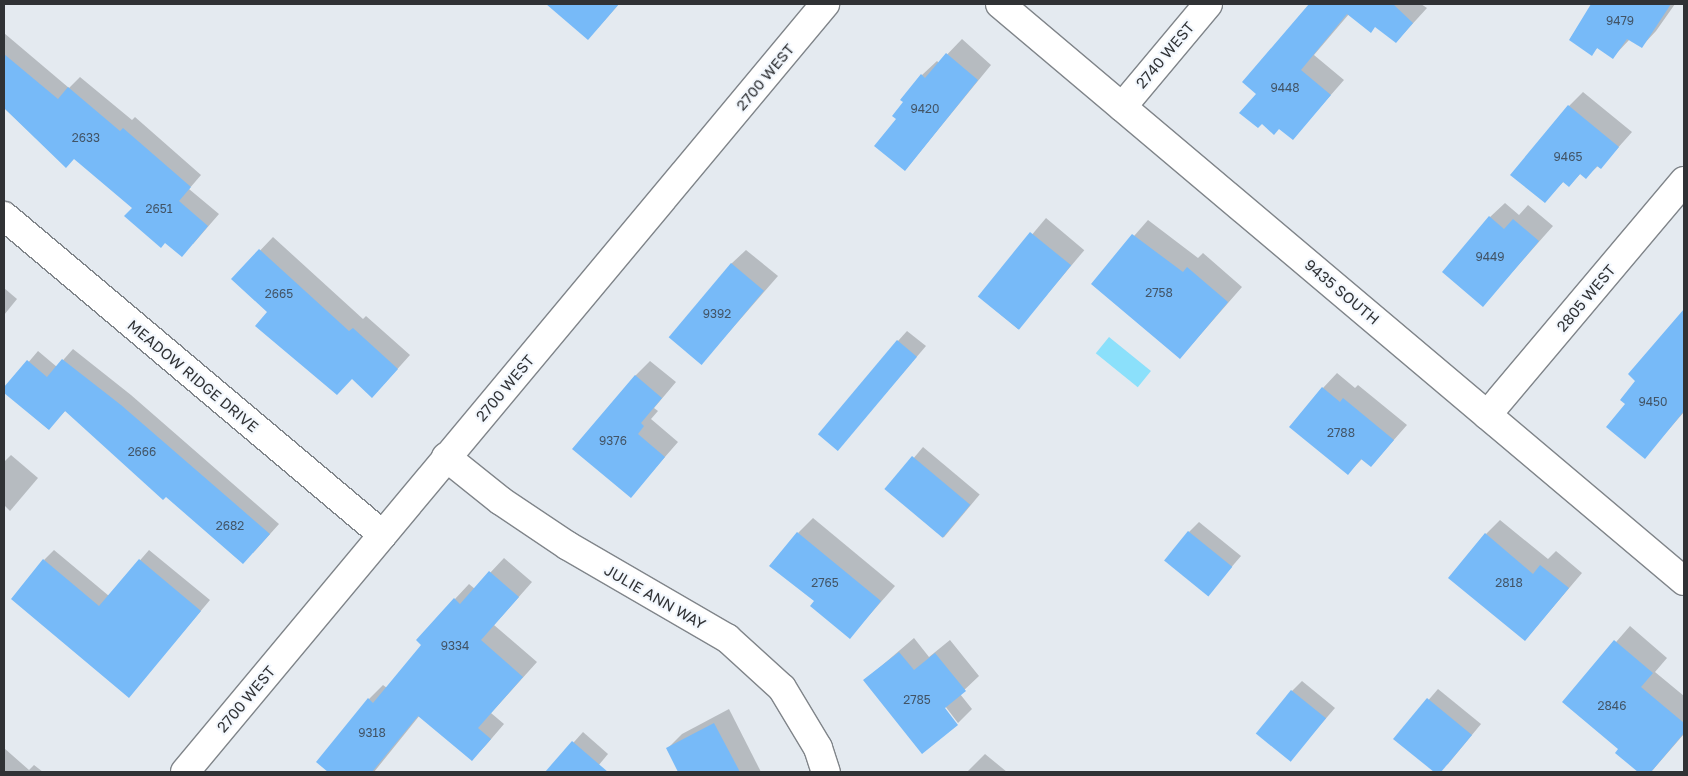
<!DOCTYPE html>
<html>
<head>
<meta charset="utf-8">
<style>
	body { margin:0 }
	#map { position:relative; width:1688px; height:776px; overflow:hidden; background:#e4eaf0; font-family:"Golos Text",sans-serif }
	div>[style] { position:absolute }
	.water>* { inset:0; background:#8be0fb; transform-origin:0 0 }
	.shadow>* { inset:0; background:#0003; transform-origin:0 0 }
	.building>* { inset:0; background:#77baf8; transform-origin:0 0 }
	.roads { filter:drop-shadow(1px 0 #80858a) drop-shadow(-1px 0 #80858a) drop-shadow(0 1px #80858a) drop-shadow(0 -1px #80858a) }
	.street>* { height:28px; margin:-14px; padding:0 14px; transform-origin:14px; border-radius:14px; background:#fff }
	.secondary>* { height:28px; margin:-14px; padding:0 14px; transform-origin:14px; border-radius:14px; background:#fff }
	span { translate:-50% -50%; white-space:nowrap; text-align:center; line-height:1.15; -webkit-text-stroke:4px #f2f7fd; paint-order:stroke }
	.number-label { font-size:12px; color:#425466 }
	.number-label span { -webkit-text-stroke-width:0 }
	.street-label { font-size:15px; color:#303235 }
	.frame { position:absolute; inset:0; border:5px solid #303235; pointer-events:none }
</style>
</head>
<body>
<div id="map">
	<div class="water">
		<div style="left:1109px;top:337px;width:54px;height:21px;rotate:39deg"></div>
	</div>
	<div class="shadow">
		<div style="clip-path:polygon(549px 4px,619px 4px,598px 28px)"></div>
		<div style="clip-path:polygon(1310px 4px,1421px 4px,1427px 8px,1396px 42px,1376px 26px,1349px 14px,1314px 55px,1344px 80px,1293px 138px,1258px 93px,1244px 82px)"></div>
		<div style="clip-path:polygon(1593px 4px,1675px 4px,1656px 31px,1642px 46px,1630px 39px,1613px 57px,1598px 47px,1592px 54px,1570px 39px)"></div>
		<div style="clip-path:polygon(4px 33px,69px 88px,80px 77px,132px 120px,135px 117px,201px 175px,189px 189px,219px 214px,193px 244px,133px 208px,74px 158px,66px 166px,4px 108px)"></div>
		<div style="clip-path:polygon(962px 39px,991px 65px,905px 170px,898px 119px,905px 102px,902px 100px,922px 75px,937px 61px,939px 63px)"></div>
		<div style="clip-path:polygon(1583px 92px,1632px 132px,1600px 168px,1598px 166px,1586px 177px,1581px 173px,1569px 186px,1564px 181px,1545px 201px,1569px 106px)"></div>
		<div style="clip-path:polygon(1505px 203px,1519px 215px,1528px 205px,1553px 226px,1483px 305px,1490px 217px)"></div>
		<div style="left:1046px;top:218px;width:50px;height:103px;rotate:40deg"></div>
		<div style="clip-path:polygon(1148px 220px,1198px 258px,1203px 253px,1242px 287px,1180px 358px,1092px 284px)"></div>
		<div style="clip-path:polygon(273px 237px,363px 319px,366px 316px,410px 355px,384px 384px,352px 378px,233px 279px)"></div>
		<div style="clip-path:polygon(746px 250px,778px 276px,702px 363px,731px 264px)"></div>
		<div style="clip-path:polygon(4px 288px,17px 299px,4px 315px)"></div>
		<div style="clip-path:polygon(1684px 311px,1684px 412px,1645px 457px,1627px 403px,1637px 381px,1630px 374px)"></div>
		<div style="clip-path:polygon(907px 331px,926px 346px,838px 449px,898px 341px)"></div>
		<div style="clip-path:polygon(73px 349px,131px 395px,279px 524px,253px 553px,66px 410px,48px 429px,4px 391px,38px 351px,57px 367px)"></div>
		<div style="clip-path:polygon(650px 361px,676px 382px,654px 408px,658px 411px,651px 419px,678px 442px,631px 496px,635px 376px)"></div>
		<div style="clip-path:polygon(1337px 373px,1355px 388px,1358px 385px,1407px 425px,1371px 466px,1362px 459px,1348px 473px,1323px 388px)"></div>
		<div style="left:923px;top:447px;width:74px;height:56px;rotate:40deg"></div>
		<div style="clip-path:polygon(11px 455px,38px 478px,10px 511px,4px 505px,4px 462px)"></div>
		<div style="clip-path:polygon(813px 518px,895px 586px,850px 637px,798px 533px)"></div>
		<div style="clip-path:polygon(1500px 520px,1548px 559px,1556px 551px,1582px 573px,1525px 640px,1486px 534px)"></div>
		<div style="clip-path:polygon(1199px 522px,1241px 556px,1217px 584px,1189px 532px)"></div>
		<div style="clip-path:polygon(54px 550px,109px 596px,149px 550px,210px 600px,129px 696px,44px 560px)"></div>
		<div style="clip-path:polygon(504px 558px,532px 582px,494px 625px,537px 662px,491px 713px,504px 724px,486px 745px,472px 759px,420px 715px,374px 772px,330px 772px,318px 762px,369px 699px,383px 685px,387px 688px,423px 645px,418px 640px,455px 599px,469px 584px,475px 589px)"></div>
		<div style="clip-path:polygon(1630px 626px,1667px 658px,1655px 672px,1684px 696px,1684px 734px,1651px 772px,1640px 772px,1617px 753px,1620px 749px,1564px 702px)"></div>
		<div style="clip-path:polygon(914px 638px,929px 657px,950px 640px,979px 676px,960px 694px,972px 709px,958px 723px,942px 702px,865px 680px)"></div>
		<div style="clip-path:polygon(1302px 681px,1335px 708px,1290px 760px,1292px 691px)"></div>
		<div style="clip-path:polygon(1438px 689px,1481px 724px,1448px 764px,1436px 772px,1395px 739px)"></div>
		<div style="clip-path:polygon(729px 709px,761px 772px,680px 772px,667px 749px,682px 734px)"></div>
		<div style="clip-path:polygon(583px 732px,608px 754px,593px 772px,547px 772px)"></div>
		<div style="clip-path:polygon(4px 748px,29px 770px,34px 765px,43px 772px,4px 772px)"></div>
		<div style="clip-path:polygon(985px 754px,1007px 772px,967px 772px)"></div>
	</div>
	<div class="building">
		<div style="clip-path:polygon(546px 4px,619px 4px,588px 40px)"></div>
		<div style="clip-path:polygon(1309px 4px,1393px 4px,1413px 23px,1396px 43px,1375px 27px,1371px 33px,1347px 14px,1301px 70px,1331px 95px,1293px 140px,1279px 129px,1274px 135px,1262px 124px,1258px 128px,1239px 113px,1256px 94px,1242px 82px)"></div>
		<div style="clip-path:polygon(1591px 4px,1671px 4px,1642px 48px,1627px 39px,1613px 59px,1597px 48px,1592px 56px,1569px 40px)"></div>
		<div style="clip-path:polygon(946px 53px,978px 80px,905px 171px,874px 146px,896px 119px,892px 116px,903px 102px,900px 100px,921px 74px,925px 78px)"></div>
		<div style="clip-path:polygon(4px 54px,58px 99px,68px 87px,120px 131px,123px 128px,191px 187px,179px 201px,208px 226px,182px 257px,165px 243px,161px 248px,124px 216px,132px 208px,74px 159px,66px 168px,4px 108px)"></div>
		<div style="clip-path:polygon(1568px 105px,1619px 147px,1601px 169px,1597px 166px,1586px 179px,1580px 174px,1569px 187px,1563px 182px,1545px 203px,1510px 175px)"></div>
		<div style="clip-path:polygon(1489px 216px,1504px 229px,1513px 219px,1539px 241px,1483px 307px,1442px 272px)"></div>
		<div style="left:1030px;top:232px;width:53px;height:83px;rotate:39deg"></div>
		<div style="clip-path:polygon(1132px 234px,1183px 272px,1187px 267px,1228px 302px,1180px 359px,1091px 284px)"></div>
		<div style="clip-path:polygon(259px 249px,349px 331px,353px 328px,398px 369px,372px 398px,352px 379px,337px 395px,255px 326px,267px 312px,231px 279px)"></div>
		<div style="left:731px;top:263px;width:43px;height:97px;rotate:40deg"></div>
		<div style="clip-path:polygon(1684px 309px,1684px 411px,1645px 459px,1606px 427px,1625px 404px,1620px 400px,1635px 381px,1628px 374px)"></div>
		<div style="left:897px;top:340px;width:26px;height:123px;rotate:40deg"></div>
		<div style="clip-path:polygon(62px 359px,121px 405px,270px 534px,243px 564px,166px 497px,163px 500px,65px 411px,49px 430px,4px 393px,4px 387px,27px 360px,47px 377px)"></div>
		<div style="clip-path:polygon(635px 375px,662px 398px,641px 423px,644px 426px,638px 434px,665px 457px,631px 498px,572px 449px)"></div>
		<div style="clip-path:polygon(1322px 387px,1340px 402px,1343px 398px,1394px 440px,1371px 467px,1361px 459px,1348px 475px,1289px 427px)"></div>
		<div style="left:912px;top:456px;width:76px;height:43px;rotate:40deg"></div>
		<div style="left:1188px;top:531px;width:57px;height:38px;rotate:39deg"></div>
		<div style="clip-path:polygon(797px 532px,881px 601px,850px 639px,810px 606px,814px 601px,769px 566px)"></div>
		<div style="clip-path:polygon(1485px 533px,1533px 574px,1540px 565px,1569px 588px,1525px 641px,1448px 578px)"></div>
		<div style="clip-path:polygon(43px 559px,99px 606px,139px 559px,201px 611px,129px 698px,11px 599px)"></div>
		<div style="clip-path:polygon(489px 571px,519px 597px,481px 640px,523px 677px,478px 728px,491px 739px,472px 761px,418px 716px,372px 772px,328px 772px,316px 762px,368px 698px,373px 703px,421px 645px,416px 640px,454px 598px,460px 604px)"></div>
		<div style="clip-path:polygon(1614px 640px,1653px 673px,1641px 687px,1684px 723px,1684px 733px,1651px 772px,1638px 772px,1615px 753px,1618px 749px,1562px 702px)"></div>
		<div style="clip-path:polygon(899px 652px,914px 670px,935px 653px,966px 691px,945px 708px,958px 725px,922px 754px,863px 680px)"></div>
		<div style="left:1291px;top:690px;width:45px;height:56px;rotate:39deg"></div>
		<div style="clip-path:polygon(1427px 698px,1472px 735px,1441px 772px,1434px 772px,1393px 739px)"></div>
		<div style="clip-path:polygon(714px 723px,740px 772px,678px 772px,666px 748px)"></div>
		<div style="clip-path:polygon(572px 741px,608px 772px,545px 772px)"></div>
	</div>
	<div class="roads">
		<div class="street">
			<div style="left:1000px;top:4px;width:895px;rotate:40.15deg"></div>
			<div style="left:1122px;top:107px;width:134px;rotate:-50.1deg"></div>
			<div style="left:4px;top:216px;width:495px;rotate:40.1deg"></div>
			<div style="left:1487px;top:415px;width:306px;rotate:-49.9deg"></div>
			<div style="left:446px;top:457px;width:70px;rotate:38.7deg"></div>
			<div style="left:501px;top:501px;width:81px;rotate:33.9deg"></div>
			<div style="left:568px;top:546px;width:184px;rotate:30.1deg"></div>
			<div style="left:727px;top:638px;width:74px;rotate:42.3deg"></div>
			<div style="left:782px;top:688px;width:70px;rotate:59deg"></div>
			<div style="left:818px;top:748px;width:25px;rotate:72deg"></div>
		</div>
		<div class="secondary">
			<div style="left:185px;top:772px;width:1000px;rotate:-50.19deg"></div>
		</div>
	</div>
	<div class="number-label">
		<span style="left:1620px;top:21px">9479</span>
		<span style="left:1285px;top:88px">9448</span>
		<span style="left:925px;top:109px">9420</span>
		<span style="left:86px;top:138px">2633</span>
		<span style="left:1568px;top:157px">9465</span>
		<span style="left:159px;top:209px">2651</span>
		<span style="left:1490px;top:257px">9449</span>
		<span style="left:1159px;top:293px">2758</span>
		<span style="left:279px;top:294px">2665</span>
		<span style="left:717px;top:314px">9392</span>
		<span style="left:1653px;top:402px">9450</span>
		<span style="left:1341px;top:433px">2788</span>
		<span style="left:613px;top:441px">9376</span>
		<span style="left:142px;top:452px">2666</span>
		<span style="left:230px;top:526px">2682</span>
		<span style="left:825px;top:583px">2765</span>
		<span style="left:1509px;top:583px">2818</span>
		<span style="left:455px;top:646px">9334</span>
		<span style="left:917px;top:700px">2785</span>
		<span style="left:1612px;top:706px">2846</span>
		<span style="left:372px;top:733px">9318</span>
	</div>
	<div class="street-label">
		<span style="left:1165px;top:55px;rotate:-50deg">2740 WEST</span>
		<span style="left:765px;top:77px;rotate:-50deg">2700 WEST</span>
		<span style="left:1342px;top:292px;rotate:40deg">9435 SOUTH</span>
		<span style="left:1586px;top:298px;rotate:-50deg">2805 WEST</span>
		<span style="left:193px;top:376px;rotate:40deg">MEADOW RIDGE DRIVE</span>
		<span style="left:505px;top:388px;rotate:-50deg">2700 WEST</span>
		<span style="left:655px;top:597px;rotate:30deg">JULIE ANN WAY</span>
		<span style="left:246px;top:699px;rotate:-50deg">2700 WEST</span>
	</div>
	<div class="frame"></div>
</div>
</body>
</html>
